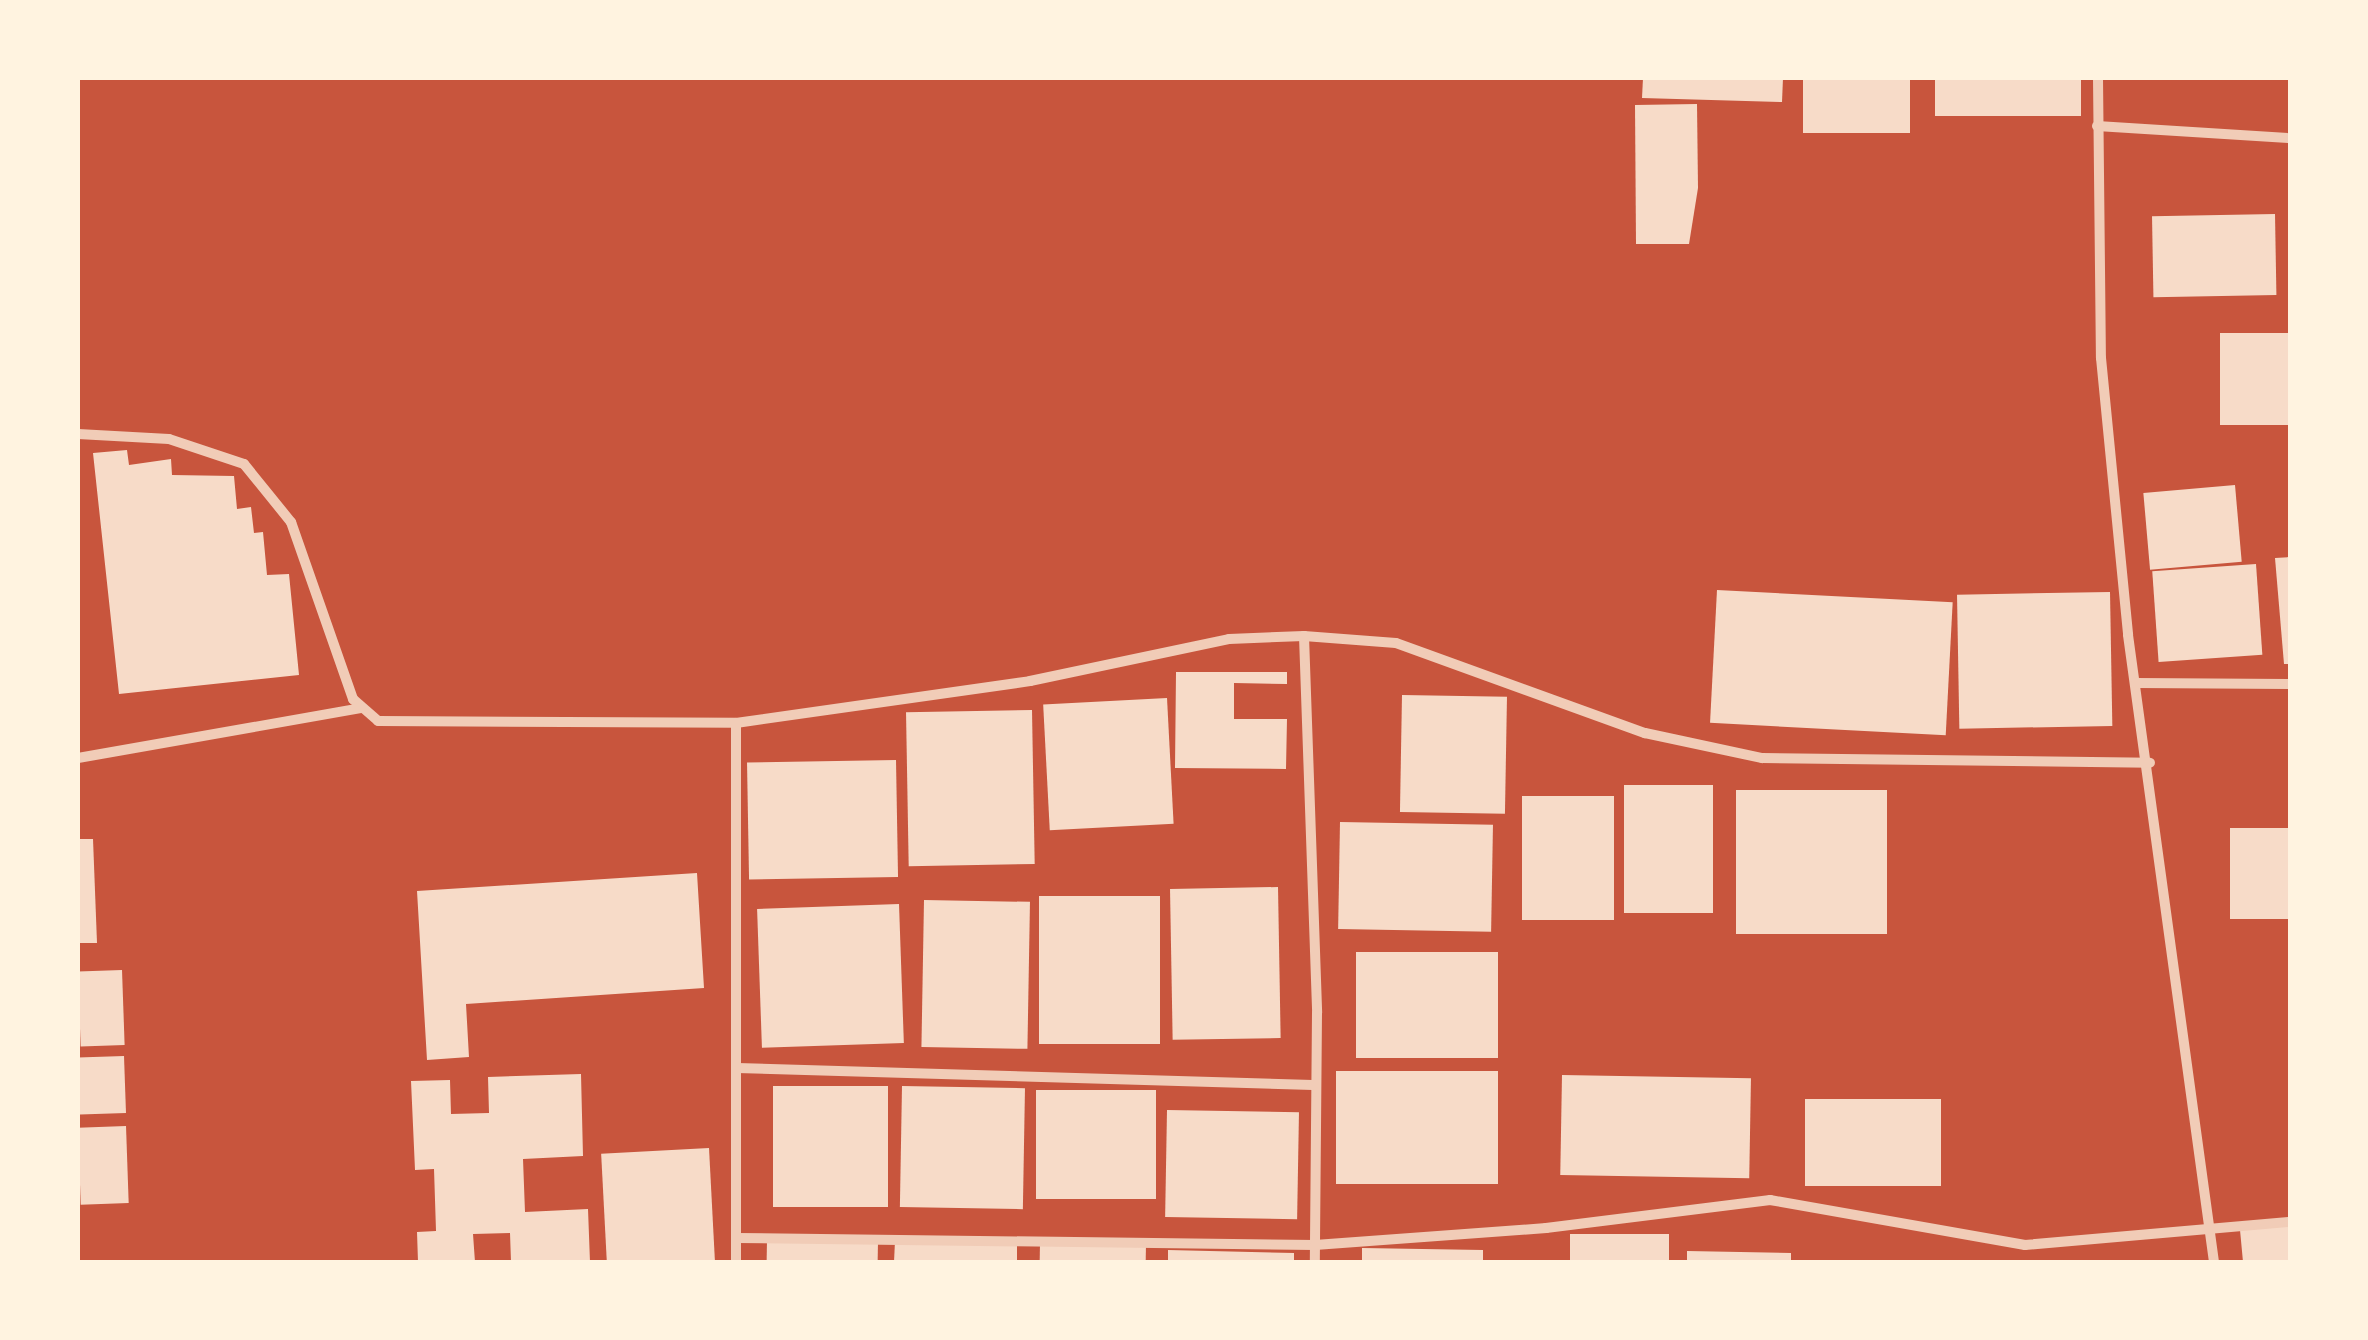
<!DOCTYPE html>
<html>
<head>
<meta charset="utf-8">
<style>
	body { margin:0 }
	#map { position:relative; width:2368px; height:1340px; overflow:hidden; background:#c8553d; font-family:"Work Sans",sans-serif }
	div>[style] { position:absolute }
	.building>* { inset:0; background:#f7dbc8; transform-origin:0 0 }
	.minor>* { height:10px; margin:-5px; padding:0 5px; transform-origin:5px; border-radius:5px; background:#f1ccb7 }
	span { translate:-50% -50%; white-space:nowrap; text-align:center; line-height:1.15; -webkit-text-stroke:10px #fff3e0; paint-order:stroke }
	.frame { position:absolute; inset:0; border:80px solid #fff3e0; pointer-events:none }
</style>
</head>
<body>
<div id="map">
	<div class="building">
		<div style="clip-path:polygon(1643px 78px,1783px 78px,1782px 102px,1642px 98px)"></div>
		<div style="left:1803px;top:78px;width:107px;height:55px"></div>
		<div style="left:1935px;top:78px;width:146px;height:38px"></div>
		<div style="clip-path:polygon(1697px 104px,1698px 188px,1689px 244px,1636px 244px,1635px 105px)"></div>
		<div style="left:2275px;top:214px;width:81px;height:123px;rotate:89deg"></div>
		<div style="left:2290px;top:333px;width:92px;height:70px;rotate:90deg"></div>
		<div style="clip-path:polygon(127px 450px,129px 465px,171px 459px,172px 475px,234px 476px,237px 509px,251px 507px,254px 533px,263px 532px,267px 575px,289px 574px,299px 675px,119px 694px,93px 453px)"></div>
		<div style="left:2235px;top:485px;width:77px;height:92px;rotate:85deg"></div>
		<div style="clip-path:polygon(2290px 557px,2290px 664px,2284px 664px,2275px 558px)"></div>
		<div style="left:2256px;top:564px;width:91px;height:104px;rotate:86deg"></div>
		<div style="left:1717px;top:590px;width:236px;height:133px;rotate:3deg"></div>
		<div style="left:2110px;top:592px;width:134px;height:153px;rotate:89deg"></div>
		<div style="clip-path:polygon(1176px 672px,1287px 672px,1287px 684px,1234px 683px,1234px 719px,1287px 719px,1286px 769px,1175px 768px)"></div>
		<div style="left:1402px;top:695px;width:105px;height:117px;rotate:1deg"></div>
		<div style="left:1167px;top:698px;width:126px;height:124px;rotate:87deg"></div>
		<div style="left:1032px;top:710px;width:154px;height:126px;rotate:89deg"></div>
		<div style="left:896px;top:760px;width:117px;height:149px;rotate:89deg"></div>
		<div style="left:1624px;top:785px;width:89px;height:128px"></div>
		<div style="left:1736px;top:790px;width:151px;height:144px"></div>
		<div style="left:1522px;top:796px;width:92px;height:124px"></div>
		<div style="left:1340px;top:822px;width:153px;height:107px;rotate:1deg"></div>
		<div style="left:2290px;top:828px;width:91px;height:60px;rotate:90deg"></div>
		<div style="clip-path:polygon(78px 839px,93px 839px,97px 943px,78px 943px)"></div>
		<div style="clip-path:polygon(697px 873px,704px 988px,466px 1004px,469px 1057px,427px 1060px,417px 891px)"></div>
		<div style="left:1278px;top:887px;width:151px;height:108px;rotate:89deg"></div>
		<div style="left:1160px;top:896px;width:148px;height:121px;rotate:90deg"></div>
		<div style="left:924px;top:900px;width:106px;height:147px;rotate:1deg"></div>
		<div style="left:899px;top:904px;width:139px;height:142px;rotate:88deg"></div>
		<div style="left:1356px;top:952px;width:142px;height:106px"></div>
		<div style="left:122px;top:970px;width:75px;height:44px;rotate:88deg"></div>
		<div style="left:124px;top:1056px;width:57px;height:46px;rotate:88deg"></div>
		<div style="left:1336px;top:1071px;width:162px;height:113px"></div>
		<div style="clip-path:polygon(581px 1074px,583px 1156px,523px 1159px,525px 1212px,588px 1209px,590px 1262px,511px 1262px,510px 1233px,473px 1234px,475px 1262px,418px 1262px,417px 1232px,436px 1231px,434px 1169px,415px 1170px,411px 1081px,450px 1080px,451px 1114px,489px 1113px,488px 1077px)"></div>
		<div style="left:1562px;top:1075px;width:189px;height:100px;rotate:1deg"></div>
		<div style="left:773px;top:1086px;width:115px;height:121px"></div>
		<div style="left:902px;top:1086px;width:123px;height:121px;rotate:1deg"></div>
		<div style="left:1036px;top:1090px;width:120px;height:109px"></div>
		<div style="left:1805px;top:1099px;width:136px;height:87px"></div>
		<div style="left:1167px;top:1110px;width:132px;height:107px;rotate:1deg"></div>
		<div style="left:126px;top:1126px;width:77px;height:48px;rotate:88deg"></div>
		<div style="left:709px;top:1148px;width:114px;height:108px;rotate:87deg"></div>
		<div style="clip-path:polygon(2290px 1226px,2290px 1262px,2243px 1262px,2240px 1230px)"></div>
		<div style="left:1570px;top:1234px;width:99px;height:28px"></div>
		<div style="left:767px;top:1240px;width:111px;height:22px;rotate:1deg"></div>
		<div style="clip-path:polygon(895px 1241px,1017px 1244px,1017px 1262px,894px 1262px)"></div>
		<div style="left:1040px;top:1243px;width:106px;height:19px;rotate:1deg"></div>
		<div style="clip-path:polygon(1362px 1248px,1483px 1250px,1483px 1262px,1362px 1262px)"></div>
		<div style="clip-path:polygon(1168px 1250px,1294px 1253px,1294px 1262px,1168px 1262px)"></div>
		<div style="clip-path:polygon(1687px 1251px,1791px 1253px,1791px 1262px,1687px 1262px)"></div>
	</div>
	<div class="minor">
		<div style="left:2098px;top:78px;width:280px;rotate:89.4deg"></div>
		<div style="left:2101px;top:358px;width:278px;rotate:84.4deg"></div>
		<div style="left:2128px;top:635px;width:633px;rotate:82.19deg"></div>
		<div style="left:2097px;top:126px;width:193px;rotate:3.6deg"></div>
		<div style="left:78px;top:434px;width:91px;rotate:3.1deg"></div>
		<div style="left:169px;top:439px;width:79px;rotate:18.4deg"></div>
		<div style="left:244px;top:464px;width:75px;rotate:51deg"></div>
		<div style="left:291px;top:522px;width:188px;rotate:70.7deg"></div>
		<div style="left:353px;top:699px;width:33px;rotate:41deg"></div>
		<div style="left:378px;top:721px;width:358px;rotate:0.3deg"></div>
		<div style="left:736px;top:723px;width:297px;rotate:-8.1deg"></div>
		<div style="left:1030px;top:681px;width:203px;rotate:-11.9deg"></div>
		<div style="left:1229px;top:639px;width:75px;rotate:-2.3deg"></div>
		<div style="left:1304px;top:636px;width:92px;rotate:4.4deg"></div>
		<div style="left:1396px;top:643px;width:265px;rotate:19.9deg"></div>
		<div style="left:1645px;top:733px;width:120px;rotate:12.1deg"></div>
		<div style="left:1762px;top:758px;width:388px;rotate:0.7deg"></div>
		<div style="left:1304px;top:636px;width:377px;rotate:88deg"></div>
		<div style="left:1317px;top:1013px;width:249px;rotate:90.5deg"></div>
		<div style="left:2136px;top:683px;width:154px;rotate:0.4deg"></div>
		<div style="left:78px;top:758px;width:287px;rotate:-10deg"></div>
		<div style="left:737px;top:1068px;width:576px;rotate:1.69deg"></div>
		<div style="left:737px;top:1238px;width:578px;rotate:0.69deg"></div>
		<div style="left:1315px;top:1245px;width:232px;rotate:-4.2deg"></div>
		<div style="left:1546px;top:1228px;width:226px;rotate:-7.1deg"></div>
		<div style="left:1770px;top:1200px;width:259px;rotate:10deg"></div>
		<div style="left:2025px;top:1245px;width:266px;rotate:-5deg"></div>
		<div style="left:736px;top:1262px;width:539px;rotate:-90deg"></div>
	</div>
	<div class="frame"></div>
</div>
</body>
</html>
